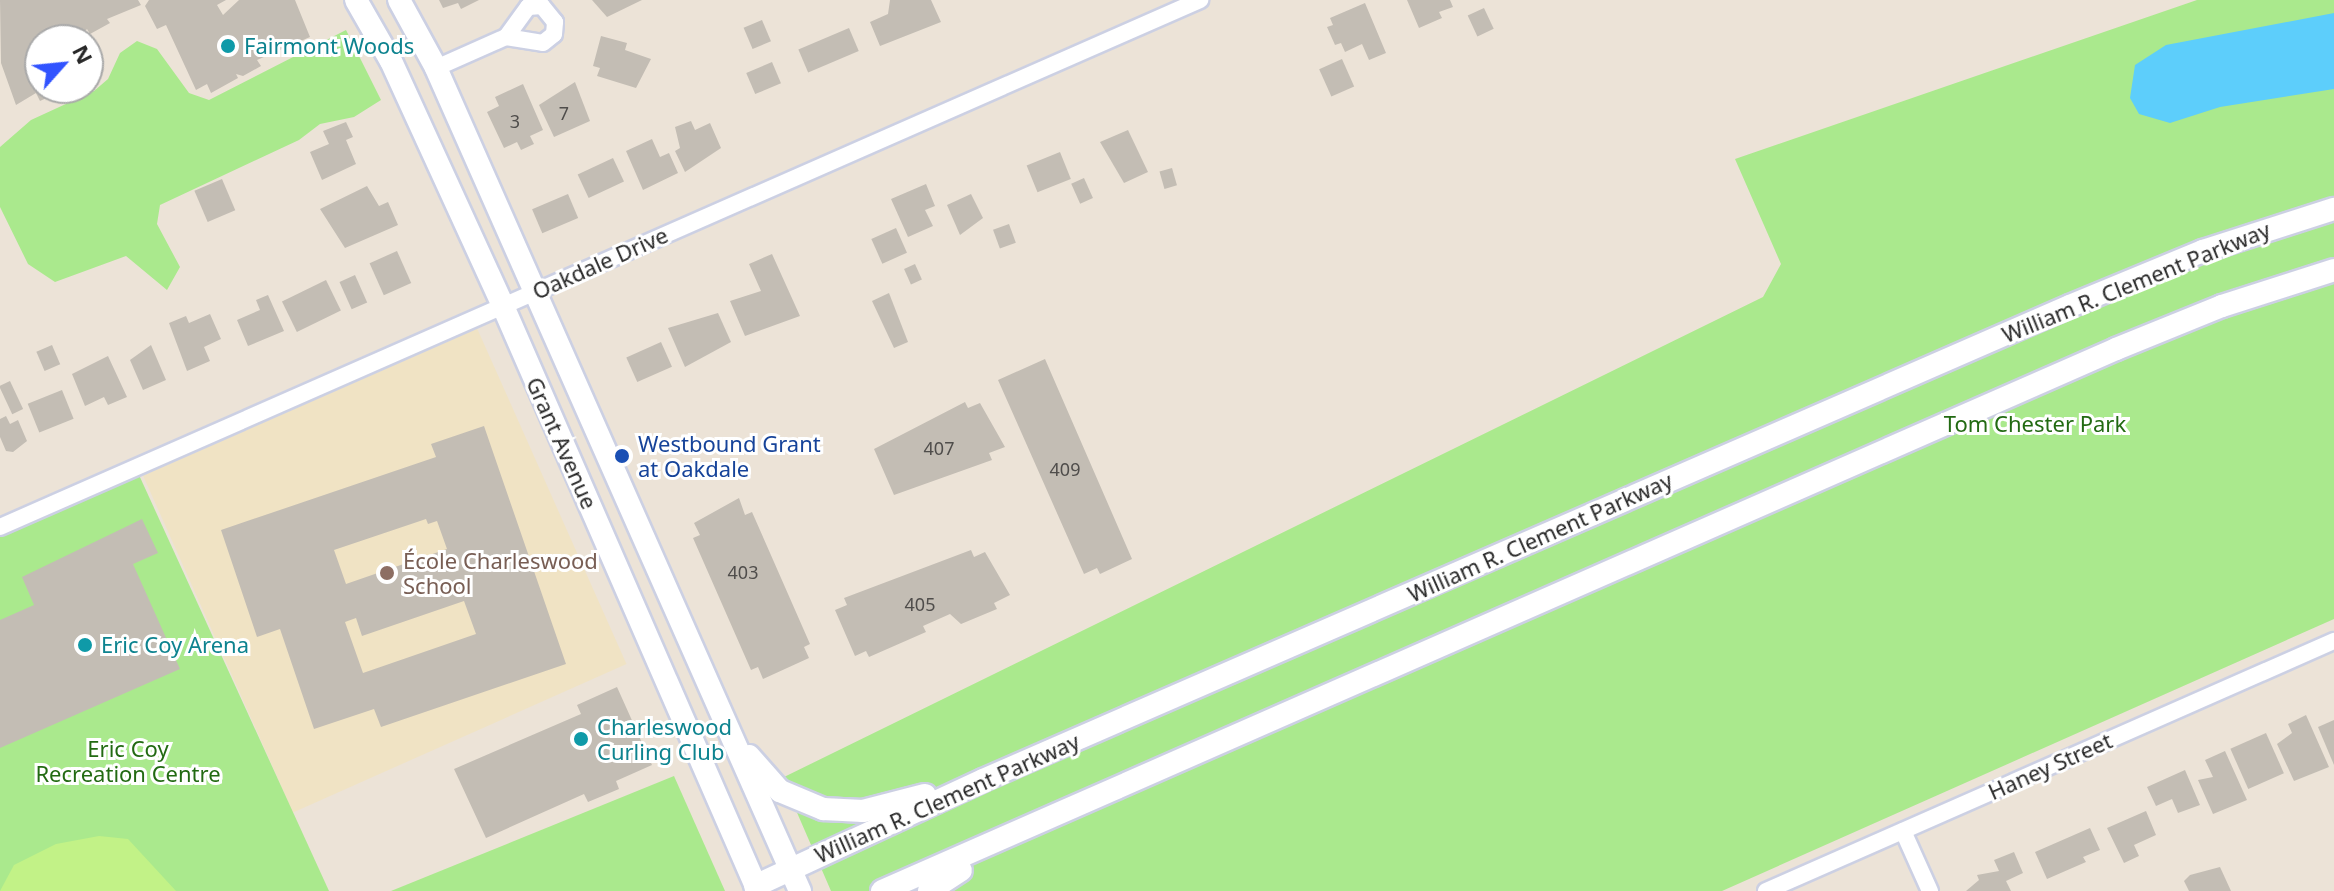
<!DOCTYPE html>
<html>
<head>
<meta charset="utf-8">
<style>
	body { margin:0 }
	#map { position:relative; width:2334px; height:891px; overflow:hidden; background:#ece3d7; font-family:"Noto Sans",sans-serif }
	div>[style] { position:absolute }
	.education>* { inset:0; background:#f0e3c4; transform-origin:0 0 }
	.green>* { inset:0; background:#aae98d }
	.pitch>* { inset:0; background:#c2f287 }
	.water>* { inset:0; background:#5dcefb }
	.building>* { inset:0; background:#c3bdb4; transform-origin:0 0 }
	.roads { filter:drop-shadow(2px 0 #ccd0e3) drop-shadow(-2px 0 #ccd0e3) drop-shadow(0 2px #ccd0e3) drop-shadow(0 -2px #ccd0e3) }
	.street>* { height:16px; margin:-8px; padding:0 8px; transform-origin:8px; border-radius:8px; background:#fff }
	.secondary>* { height:22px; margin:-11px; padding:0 11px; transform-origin:11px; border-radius:11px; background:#fff }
	.dots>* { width:22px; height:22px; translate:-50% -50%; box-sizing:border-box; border:4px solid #fff; border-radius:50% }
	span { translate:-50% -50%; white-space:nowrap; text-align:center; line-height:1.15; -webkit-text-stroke:6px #fff; paint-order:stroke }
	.number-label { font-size:18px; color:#4f4d4b }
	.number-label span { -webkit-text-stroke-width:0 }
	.culture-label { font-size:22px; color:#0d838f }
	.left { translate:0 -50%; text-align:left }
	.street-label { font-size:22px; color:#282828 }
	.park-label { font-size:22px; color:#226a12 }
	.transit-label { font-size:22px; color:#164399 }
	.education-label { font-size:22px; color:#785e54 }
	.north { position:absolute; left:24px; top:24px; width:80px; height:80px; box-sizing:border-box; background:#fff; border:2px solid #a9a9a9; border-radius:50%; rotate:63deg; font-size:22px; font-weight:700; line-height:32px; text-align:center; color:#282828 }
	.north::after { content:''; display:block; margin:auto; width:28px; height:36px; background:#3153ff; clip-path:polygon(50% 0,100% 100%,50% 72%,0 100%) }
</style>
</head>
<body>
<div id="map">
	<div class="education">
		<div style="left:476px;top:326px;width:370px;height:365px;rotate:66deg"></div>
	</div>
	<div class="green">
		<div style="clip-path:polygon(2197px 0,2334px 0,2334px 619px,1722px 891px,831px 891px,782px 778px,1763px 297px,1781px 264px,1735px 159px)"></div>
		<div style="clip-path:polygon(346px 30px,381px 100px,354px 117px,320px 124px,299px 140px,160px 205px,157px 224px,180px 267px,167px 290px,126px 256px,55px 282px,28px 264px,0 207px,0 147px,31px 120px,94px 91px,108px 79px,120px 53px,137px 41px,157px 49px,189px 93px,209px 100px)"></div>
		<div style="clip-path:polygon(139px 475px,329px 891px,0 891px,0 536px)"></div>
		<div style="clip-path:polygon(674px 776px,725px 891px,391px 891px)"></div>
	</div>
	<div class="pitch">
		<div style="clip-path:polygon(99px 836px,128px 839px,176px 891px,0 891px,14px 865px,56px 844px)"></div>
	</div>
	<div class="water">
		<div style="clip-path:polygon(2334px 13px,2334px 89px,2220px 107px,2170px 123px,2139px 114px,2130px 98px,2135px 65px,2166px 45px)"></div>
	</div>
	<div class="building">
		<div style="clip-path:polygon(0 0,138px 0,141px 5px,107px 19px,110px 23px,90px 34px,87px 29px,77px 40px,40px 40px,40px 88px,68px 88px,40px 101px,36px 93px,16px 105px,1px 63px)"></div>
		<div style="clip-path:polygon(149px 0,226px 0,217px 5px,223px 15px,239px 0,295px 0,310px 37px,257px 60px,261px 66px,243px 76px,236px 74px,238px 78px,211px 93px,207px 84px,196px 90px,166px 25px,157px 29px,145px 6px)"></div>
		<div style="clip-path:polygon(439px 0,479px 0,461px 9px,458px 3px,443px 8px)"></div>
		<div style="clip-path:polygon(592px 0,642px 0,607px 17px)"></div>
		<div style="clip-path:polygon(890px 0,931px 0,941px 22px,880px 46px,870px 22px,888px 14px)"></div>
		<div style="clip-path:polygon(1407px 0,1450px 0,1453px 7px,1439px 12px,1442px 18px,1419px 28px)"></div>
		<div style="clip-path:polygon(1365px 3px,1386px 53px,1369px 60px,1362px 44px,1345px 52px,1341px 43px,1335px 45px,1327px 27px,1333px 25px,1330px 18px)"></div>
		<div style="left:1484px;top:8px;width:23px;height:18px;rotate:65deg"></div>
		<div style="left:762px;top:20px;width:23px;height:20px;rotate:67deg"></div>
		<div style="left:849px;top:28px;width:25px;height:55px;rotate:67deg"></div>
		<div style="clip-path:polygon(601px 36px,627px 43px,625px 50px,651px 59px,636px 88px,597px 76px,600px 68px,593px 66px)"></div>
		<div style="left:1342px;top:59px;width:30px;height:25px;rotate:66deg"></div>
		<div style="left:772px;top:62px;width:23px;height:28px;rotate:67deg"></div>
		<div style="clip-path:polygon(575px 82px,590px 121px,554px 137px,539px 105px)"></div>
		<div style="clip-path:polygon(523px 84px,543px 130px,530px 136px,534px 144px,521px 150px,517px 142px,504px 148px,487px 112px,499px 106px,495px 97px)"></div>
		<div style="clip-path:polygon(691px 121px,695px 130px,710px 123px,721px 148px,685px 172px,675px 151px,680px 148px,675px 127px)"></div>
		<div style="clip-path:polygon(346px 122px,353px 137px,346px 140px,356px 164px,322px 180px,310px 152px,329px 144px,323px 131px)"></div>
		<div style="clip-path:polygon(1128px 130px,1148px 172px,1124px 183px,1100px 142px)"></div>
		<div style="clip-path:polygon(652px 139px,660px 157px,669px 153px,678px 173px,643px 190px,626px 151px)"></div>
		<div style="left:1060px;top:152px;width:29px;height:36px;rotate:68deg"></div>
		<div style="left:613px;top:158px;width:26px;height:39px;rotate:65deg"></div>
		<div style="left:1172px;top:168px;width:18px;height:13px;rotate:74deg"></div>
		<div style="left:1084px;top:178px;width:22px;height:14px;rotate:66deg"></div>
		<div style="left:222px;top:179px;width:34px;height:30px;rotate:67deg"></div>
		<div style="clip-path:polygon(926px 184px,935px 206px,925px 210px,933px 226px,908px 237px,891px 199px)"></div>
		<div style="clip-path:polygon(367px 186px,379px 206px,388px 202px,398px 225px,345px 248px,320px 209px)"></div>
		<div style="left:568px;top:194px;width:26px;height:39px;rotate:67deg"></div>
		<div style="clip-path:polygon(971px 194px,983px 218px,960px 235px,947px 205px)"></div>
		<div style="left:1009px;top:224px;width:20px;height:17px;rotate:70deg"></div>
		<div style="left:896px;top:228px;width:27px;height:27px;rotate:66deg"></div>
		<div style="left:397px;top:251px;width:35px;height:30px;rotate:66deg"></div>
		<div style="clip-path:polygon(772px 254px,800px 316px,745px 336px,730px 301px,761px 291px,749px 264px)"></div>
		<div style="left:915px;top:264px;width:17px;height:12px;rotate:66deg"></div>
		<div style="left:355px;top:275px;width:30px;height:17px;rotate:66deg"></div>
		<div style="left:326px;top:280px;width:34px;height:49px;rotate:64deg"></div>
		<div style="clip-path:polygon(889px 293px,908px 342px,894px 348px,872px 301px)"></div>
		<div style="clip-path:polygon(268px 295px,284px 331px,248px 346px,237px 320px,260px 310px,256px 300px)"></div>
		<div style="clip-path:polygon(718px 313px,731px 342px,685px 367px,668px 328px)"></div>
		<div style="clip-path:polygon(210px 314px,221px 339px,204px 347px,210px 361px,187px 371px,169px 323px,186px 316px,189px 323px)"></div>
		<div style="left:661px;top:342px;width:27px;height:38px;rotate:66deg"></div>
		<div style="left:52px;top:345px;width:21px;height:17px;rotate:67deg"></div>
		<div style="clip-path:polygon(151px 345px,166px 380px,143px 390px,130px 360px)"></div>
		<div style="clip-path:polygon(108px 356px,127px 397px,108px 405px,104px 397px,85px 406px,72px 374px)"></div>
		<div style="clip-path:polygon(1045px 359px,1132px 559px,1100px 574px,1097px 568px,1084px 574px,998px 380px)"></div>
		<div style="left:10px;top:381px;width:31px;height:12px;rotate:65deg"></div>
		<div style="left:62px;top:390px;width:31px;height:37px;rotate:68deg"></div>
		<div style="clip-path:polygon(965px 402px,968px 408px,980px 403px,1005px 447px,989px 453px,992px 460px,894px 495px,874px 449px)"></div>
		<div style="clip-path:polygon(6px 416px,10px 424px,18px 420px,27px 441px,13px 452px,6px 451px,0 437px,0 419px)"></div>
		<div style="clip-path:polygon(evenodd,484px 426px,566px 664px,381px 727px,374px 709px,314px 729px,280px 629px,257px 637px,221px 530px,436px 457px,431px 444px,484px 426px,426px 519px,428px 524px,437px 521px,447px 549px,346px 584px,334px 550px,426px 519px,484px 426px,464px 601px,476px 634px,363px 673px,345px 622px,356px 618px,362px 636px,464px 601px)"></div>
		<div style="clip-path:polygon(739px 498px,745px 515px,752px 512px,810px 644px,804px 647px,809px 658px,763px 679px,758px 667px,751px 670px,693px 538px,700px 535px,694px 523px)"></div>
		<div style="clip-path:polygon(142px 519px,158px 553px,133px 564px,180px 669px,0 748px,0 620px,34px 605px,22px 577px)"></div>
		<div style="clip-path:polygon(971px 550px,974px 557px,985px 552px,1010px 595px,994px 603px,997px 609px,961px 624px,950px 614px,923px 626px,926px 632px,869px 657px,866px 651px,855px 656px,835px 610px,847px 605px,844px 598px)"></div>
		<div style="clip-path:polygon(617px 687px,652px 765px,616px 781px,619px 789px,588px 802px,584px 794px,486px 838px,454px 769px,581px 714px,577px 705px)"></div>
		<div style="clip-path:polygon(2306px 715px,2329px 767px,2294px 781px,2277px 744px,2292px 733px,2288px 724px)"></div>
		<div style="clip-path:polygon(2334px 720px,2334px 765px,2318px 727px)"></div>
		<div style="left:2266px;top:733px;width:44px;height:39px;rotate:66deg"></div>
		<div style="clip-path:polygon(2225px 751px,2247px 800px,2213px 814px,2198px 780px,2213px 777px,2205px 760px)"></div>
		<div style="clip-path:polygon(2185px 770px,2200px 805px,2178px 813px,2172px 799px,2156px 806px,2147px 787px)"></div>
		<div style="clip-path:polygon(2146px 811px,2156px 835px,2134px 845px,2139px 856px,2124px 863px,2107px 828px)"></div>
		<div style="clip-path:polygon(2090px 828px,2100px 850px,2083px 857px,2086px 862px,2047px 879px,2035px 852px)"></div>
		<div style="clip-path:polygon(2014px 852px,2023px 873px,2006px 881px,2011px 891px,1966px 891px,1979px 880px,1977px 875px,1999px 871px,1994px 860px)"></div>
		<div style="clip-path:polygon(2220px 867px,2231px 891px,2189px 891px,2184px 881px,2190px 875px)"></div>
	</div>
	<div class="roads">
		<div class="street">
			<div style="left:436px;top:68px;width:77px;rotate:-23.9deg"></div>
			<div style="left:506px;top:37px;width:37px;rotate:9deg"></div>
			<div style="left:543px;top:43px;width:14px;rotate:-39deg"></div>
			<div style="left:554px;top:34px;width:12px;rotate:-85deg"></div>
			<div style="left:555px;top:22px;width:21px;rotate:-129deg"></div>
			<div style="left:542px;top:6px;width:14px;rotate:176deg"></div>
			<div style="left:528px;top:7px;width:37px;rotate:126deg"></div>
			<div style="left:0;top:527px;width:1311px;rotate:-23.71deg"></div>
			<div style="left:1903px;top:831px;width:66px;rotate:65.8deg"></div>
			<div style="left:1766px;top:891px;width:621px;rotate:-23.76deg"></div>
		</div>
		<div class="secondary">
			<div style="left:356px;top:0;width:70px;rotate:60.2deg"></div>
			<div style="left:391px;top:61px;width:269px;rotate:65.4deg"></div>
			<div style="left:503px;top:306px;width:638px;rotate:66.45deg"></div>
			<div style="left:399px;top:0;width:77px;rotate:61.4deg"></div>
			<div style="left:436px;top:68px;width:900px;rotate:66.14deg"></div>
			<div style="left:749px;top:756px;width:47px;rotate:48.5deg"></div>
			<div style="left:780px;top:791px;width:47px;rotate:22.7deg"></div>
			<div style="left:823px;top:809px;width:40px;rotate:2.9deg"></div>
			<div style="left:863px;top:811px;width:64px;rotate:-14.5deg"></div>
			<div style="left:755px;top:886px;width:251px;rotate:-24.9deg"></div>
			<div style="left:983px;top:780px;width:1186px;rotate:-23.56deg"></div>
			<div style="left:2070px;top:306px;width:144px;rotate:-22.5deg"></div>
			<div style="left:2203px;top:251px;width:138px;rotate:-17.8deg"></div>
			<div style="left:882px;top:891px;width:1348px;rotate:-23.71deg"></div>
			<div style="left:2116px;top:349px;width:114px;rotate:-22.1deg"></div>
			<div style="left:2222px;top:306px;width:118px;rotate:-17.8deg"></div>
			<div style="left:929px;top:891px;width:38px;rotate:-33deg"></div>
		</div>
	</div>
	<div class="dots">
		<div style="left:228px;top:46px;background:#0f9aa8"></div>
		<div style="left:622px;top:456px;background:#1a4fb4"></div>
		<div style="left:387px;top:573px;background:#8d6e63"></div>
		<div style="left:85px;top:645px;background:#0f9aa8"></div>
		<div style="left:581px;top:739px;background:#0f9aa8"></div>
	</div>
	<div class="number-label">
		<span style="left:564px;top:113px">7</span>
		<span style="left:515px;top:121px">3</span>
		<span style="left:939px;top:448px">407</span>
		<span style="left:1065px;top:469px">409</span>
		<span style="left:743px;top:572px">403</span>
		<span style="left:920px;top:604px">405</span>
	</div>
	<div class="culture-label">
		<span class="left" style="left:244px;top:46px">Fairmont Woods</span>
		<span class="left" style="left:101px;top:645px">Eric Coy Arena</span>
		<span class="left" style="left:597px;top:739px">Charleswood<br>Curling Club</span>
	</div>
	<div class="street-label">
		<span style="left:600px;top:263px;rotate:-24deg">Oakdale Drive</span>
		<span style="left:2136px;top:282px;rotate:-22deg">William R. Clement Parkway</span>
		<span style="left:562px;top:443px;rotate:66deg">Grant Avenue</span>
		<span style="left:1540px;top:537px;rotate:-24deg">William R. Clement Parkway</span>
		<span style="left:2050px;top:766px;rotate:-24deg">Haney Street</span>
		<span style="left:947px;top:798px;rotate:-24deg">William R. Clement Parkway</span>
	</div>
	<div class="park-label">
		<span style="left:2035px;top:424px">Tom Chester Park</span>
		<span style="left:128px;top:761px">Eric Coy<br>Recreation Centre</span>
	</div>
	<div class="transit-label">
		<span class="left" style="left:638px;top:456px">Westbound Grant<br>at Oakdale</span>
	</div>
	<div class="education-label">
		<span class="left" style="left:403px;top:573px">École Charleswood<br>School</span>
	</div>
	<div class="north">N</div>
</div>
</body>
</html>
